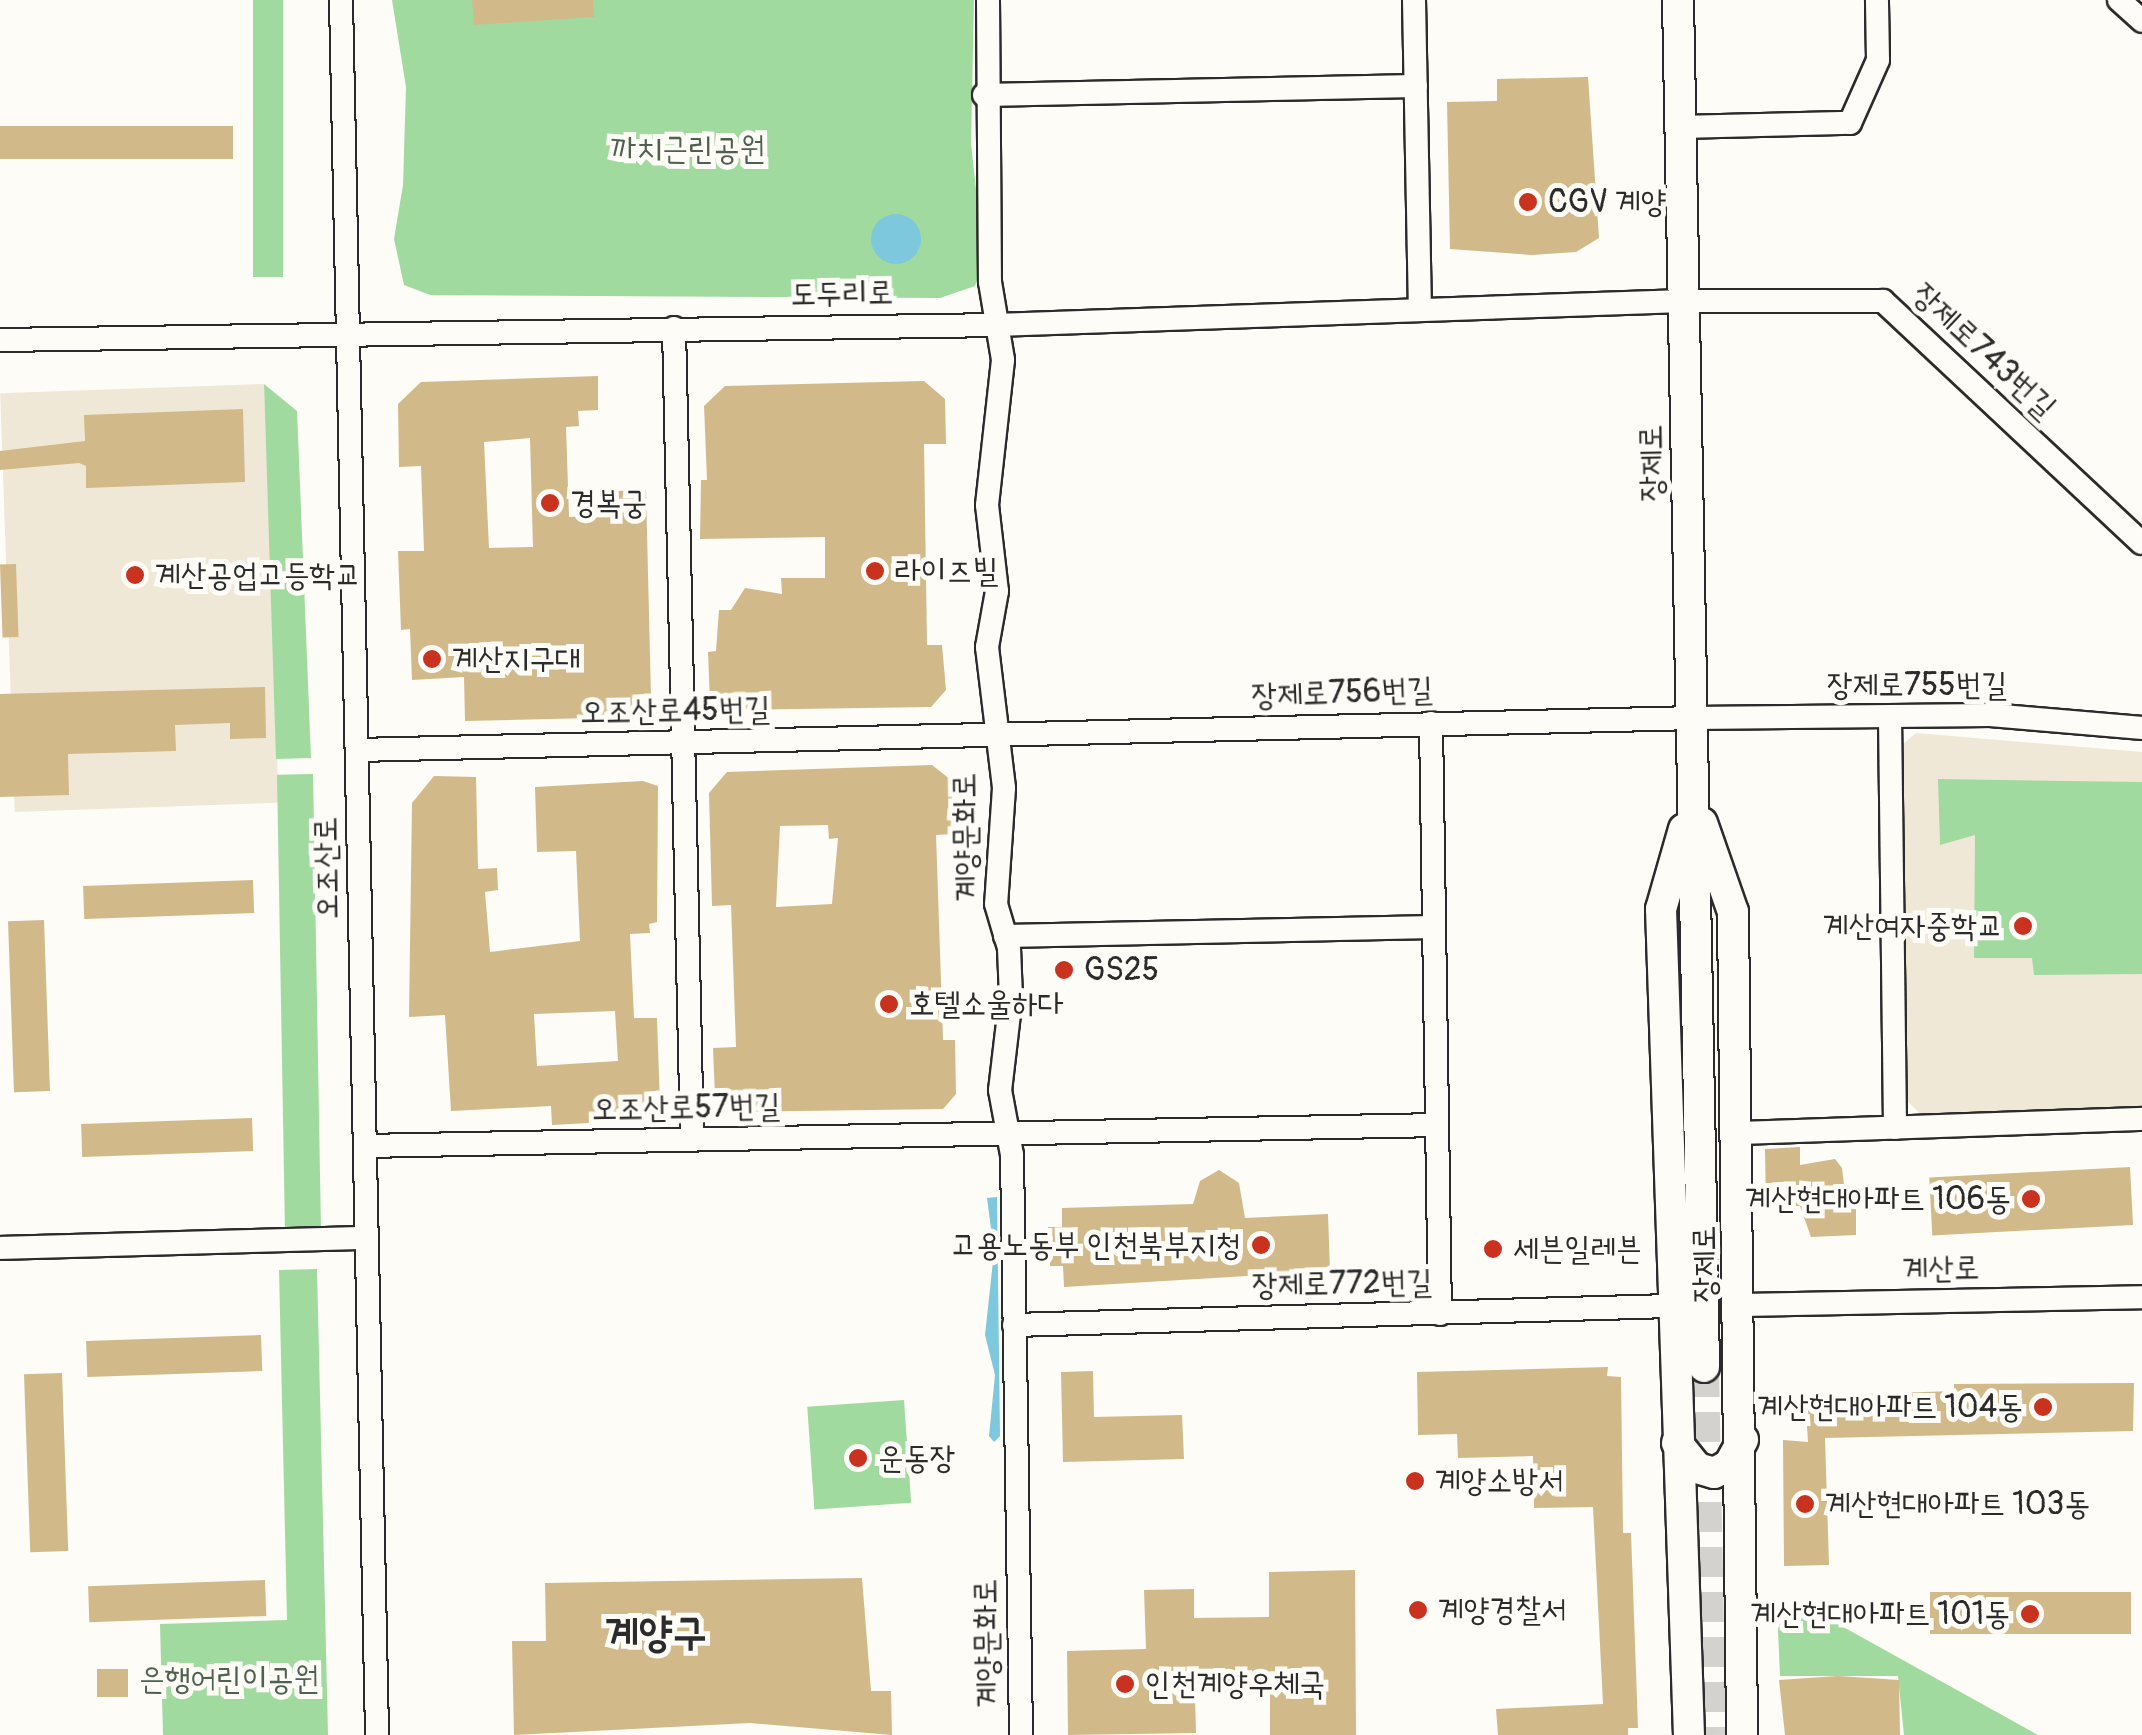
<!DOCTYPE html>
<html>
<head>
<meta charset="utf-8">
<style>
	body { margin:0 }
	#map { position:relative; width:2142px; height:1735px; overflow:hidden; background:#fdfcf7; font-family:Pangolin,"Poor Story",sans-serif }
	div>[style] { position:absolute }
	.built>* { inset:0; background:#f0e8d6; transform-origin:0 0 }
	.green>* { inset:0; background:#a0da9f; transform-origin:0 0 }
	.water>* { inset:0; background:#7dc8dd }
	.round { border-radius:50% }
	.building>* { inset:0; background:#d2b989; transform-origin:0 0 }
	.major-tunnel>* { height:30px; margin-top:-15px; transform-origin:0; background:repeating-linear-gradient(90deg,#d3d2ce 0 30px,transparent 0 45px) }
	.roads { filter:drop-shadow(2px 0 #2b2b2b) drop-shadow(-2px 0 #2b2b2b) drop-shadow(0 2px #2b2b2b) drop-shadow(0 -2px #2b2b2b) }
	.minor>* { height:22px; margin:-11px; padding:0 11px; transform-origin:11px; border-radius:11px; background:#fdfcf7 }
	.major>* { height:30px; margin:-15px; padding:0 15px; transform-origin:15px; border-radius:15px; background:#fdfcf7 }
	.dots>* { width:28px; height:28px; translate:-50% -50%; box-sizing:border-box; border:5px solid #fdfcf7; border-radius:50% }
	span { translate:-50% -50%; white-space:nowrap; text-align:center; line-height:1.15; -webkit-text-stroke:10px #fdfcf7; paint-order:stroke }
	.park-label { font-size:32px; color:#4e604e }
	.poi-label { font-size:32px; color:#2b2b2b }
	.left { translate:0 -50%; text-align:left }
	.right { translate:-100% -50%; text-align:right }
	.street-label { font-size:32px; color:#2b2b2b }
	.district-label { font-size:42px; color:#2b2b2b; font-weight:700 }
</style>
</head>
<body>
<div id="map">
	<div class="built">
		<div style="left:264px;top:384px;width:419px;height:264px;rotate:88deg"></div>
		<div style="clip-path:polygon(1916px 733px,2142px 752px,2142px 1110px,1926px 1119px,1906px 1100px,1903px 744px)"></div>
	</div>
	<div class="green">
		<div style="left:253px;top:0;width:30px;height:277px"></div>
		<div style="clip-path:polygon(392px 0,974px 0,971px 144px,984px 262px,975px 286px,940px 298px,430px 295px,404px 285px,394px 239px,403px 185px,406px 87px)"></div>
		<div style="clip-path:polygon(264px 384px,297px 411px,311px 758px,276px 759px)"></div>
		<div style="left:313px;top:774px;width:453px;height:36px;rotate:89deg"></div>
		<div style="clip-path:polygon(1938px 779px,2142px 782px,2142px 974px,2034px 975px,2032px 958px,1974px 958px,1975px 835px,1940px 845px)"></div>
		<div style="clip-path:polygon(317px 1269px,328px 1735px,163px 1735px,160px 1624px,287px 1620px,279px 1270px)"></div>
		<div style="left:904px;top:1400px;width:103px;height:97px;rotate:86deg"></div>
		<div style="clip-path:polygon(1777px 1607px,1818px 1613px,2038px 1735px,1904px 1735px,1898px 1676px,1780px 1676px)"></div>
	</div>
	<div class="water">
		<div class="round" style="left:871px;top:214px;width:50px;height:50px"></div>
		<div style="clip-path:polygon(997px 1197px,1000px 1436px,994px 1442px,989px 1436px,995px 1375px,985px 1335px,994px 1252px,987px 1198px)"></div>
	</div>
	<div class="building">
		<div style="clip-path:polygon(472px 0,593px 0,594px 17px,474px 25px)"></div>
		<div style="clip-path:polygon(1588px 77px,1599px 238px,1576px 252px,1532px 255px,1450px 249px,1447px 102px,1497px 101px,1497px 79px)"></div>
		<div style="left:233px;top:126px;width:33px;height:233px;rotate:90deg"></div>
		<div style="clip-path:polygon(evenodd,598px 376px,598px 410px,578px 411px,579px 426px,566px 427px,569px 517px,616px 514px,616px 491px,646px 490px,651px 698px,632px 698px,632px 717px,465px 721px,464px 677px,412px 680px,410px 629px,401px 630px,398px 551px,424px 551px,421px 466px,399px 467px,398px 404px,421px 382px,598px 376px,530px 438px,533px 547px,489px 548px,484px 442px,530px 438px)"></div>
		<div style="clip-path:polygon(924px 381px,945px 399px,946px 444px,924px 444px,927px 645px,942px 645px,946px 690px,931px 707px,722px 710px,710px 702px,708px 652px,716px 651px,719px 610px,731px 610px,745px 588px,782px 594px,781px 578px,825px 578px,825px 537px,700px 539px,701px 480px,707px 480px,704px 406px,725px 386px)"></div>
		<div style="clip-path:polygon(243px 409px,245px 482px,86px 488px,86px 466px,79px 463px,0 470px,0 451px,85px 441px,84px 415px)"></div>
		<div style="left:16px;top:564px;width:73px;height:16px;rotate:88deg"></div>
		<div style="clip-path:polygon(265px 687px,266px 738px,230px 739px,230px 723px,175px 725px,176px 751px,68px 754px,69px 795px,0 797px,0 694px)"></div>
		<div style="clip-path:polygon(evenodd,932px 765px,951px 780px,953px 834px,936px 835px,943px 1040px,955px 1040px,956px 1094px,943px 1109px,730px 1112px,715px 1096px,713px 1048px,736px 1047px,731px 905px,712px 906px,709px 793px,727px 772px,932px 765px,828px 825px,829px 839px,838px 838px,832px 904px,776px 907px,780px 826px,828px 825px)"></div>
		<div style="clip-path:polygon(evenodd,434px 776px,476px 777px,478px 869px,497px 868px,498px 890px,485px 892px,490px 952px,580px 941px,576px 851px,537px 852px,535px 787px,643px 781px,658px 786px,657px 922px,649px 924px,650px 933px,630px 934px,634px 1018px,657px 1018px,660px 1106px,644px 1120px,552px 1125px,551px 1106px,451px 1111px,445px 1015px,409px 1017px,412px 803px,434px 776px,615px 1011px,618px 1061px,537px 1066px,534px 1014px,615px 1011px)"></div>
		<div style="left:253px;top:880px;width:33px;height:170px;rotate:88deg"></div>
		<div style="left:44px;top:920px;width:171px;height:36px;rotate:88deg"></div>
		<div style="left:252px;top:1118px;width:33px;height:171px;rotate:88deg"></div>
		<div style="clip-path:polygon(1800px 1147px,1800px 1165px,1835px 1159px,1842px 1168px,1845px 1193px,1856px 1191px,1856px 1235px,1811px 1237px,1800px 1206px,1766px 1208px,1765px 1149px)"></div>
		<div style="left:2130px;top:1167px;width:58px;height:201px;rotate:87deg"></div>
		<div style="clip-path:polygon(1219px 1170px,1239px 1183px,1245px 1218px,1328px 1214px,1330px 1271px,1064px 1287px,1063px 1266px,1050px 1266px,1048px 1227px,1062px 1227px,1062px 1208px,1193px 1204px,1200px 1181px)"></div>
		<div style="left:261px;top:1335px;width:36px;height:175px;rotate:88deg"></div>
		<div style="clip-path:polygon(1608px 1367px,1607px 1376px,1621px 1377px,1623px 1533px,1631px 1533px,1638px 1728px,1628px 1728px,1628px 1735px,1498px 1735px,1496px 1709px,1603px 1704px,1593px 1507px,1534px 1508px,1533px 1456px,1458px 1458px,1457px 1434px,1418px 1435px,1417px 1372px)"></div>
		<div style="clip-path:polygon(1093px 1371px,1094px 1417px,1182px 1415px,1184px 1459px,1063px 1462px,1061px 1372px)"></div>
		<div style="left:62px;top:1373px;width:178px;height:38px;rotate:88deg"></div>
		<div style="clip-path:polygon(2134px 1383px,2133px 1431px,1825px 1438px,1829px 1565px,1784px 1566px,1783px 1440px,1808px 1442px,1805px 1396px,1954px 1391px,1954px 1384px)"></div>
		<div style="clip-path:polygon(1355px 1570px,1356px 1735px,1270px 1735px,1270px 1694px,1195px 1694px,1196px 1733px,1068px 1735px,1067px 1651px,1146px 1649px,1144px 1590px,1194px 1589px,1194px 1618px,1269px 1617px,1269px 1572px)"></div>
		<div style="clip-path:polygon(862px 1578px,871px 1691px,891px 1691px,892px 1735px,750px 1723px,514px 1735px,512px 1641px,546px 1641px,545px 1583px)"></div>
		<div style="left:265px;top:1580px;width:36px;height:177px;rotate:88deg"></div>
		<div style="left:2131px;top:1592px;width:42px;height:201px;rotate:90deg"></div>
		<div style="left:128px;top:1669px;width:28px;height:31px;rotate:90deg"></div>
		<div style="clip-path:polygon(1838px 1676px,1899px 1680px,1900px 1735px,1785px 1735px,1779px 1680px)"></div>
	</div>
	<div class="major-tunnel">
		<div style="left:1704px;top:1367px;width:368px;rotate:88.9deg"></div>
	</div>
	<div class="roads">
		<div class="minor">
			<div style="left:341px;top:0;width:1735px;rotate:88.81deg"></div>
			<div style="left:988px;top:0;width:282px;rotate:89.6deg"></div>
			<div style="left:990px;top:282px;width:79px;rotate:80.5deg"></div>
			<div style="left:1003px;top:360px;width:146px;rotate:96.3deg"></div>
			<div style="left:987px;top:505px;width:87px;rotate:83.4deg"></div>
			<div style="left:997px;top:591px;width:57px;rotate:100.1deg"></div>
			<div style="left:987px;top:647px;width:142px;rotate:83.1deg"></div>
			<div style="left:1004px;top:788px;width:116px;rotate:93.9deg"></div>
			<div style="left:996px;top:904px;width:46px;rotate:73.5deg"></div>
			<div style="left:1009px;top:948px;width:49px;rotate:87.7deg"></div>
			<div style="left:1011px;top:997px;width:94px;rotate:96.7deg"></div>
			<div style="left:1000px;top:1090px;width:66px;rotate:79.5deg"></div>
			<div style="left:1012px;top:1155px;width:580px;rotate:89.11deg"></div>
			<div style="left:1414px;top:0;width:310px;rotate:88.9deg"></div>
			<div style="left:2119px;top:0;width:31px;rotate:42deg"></div>
			<div style="left:984px;top:95px;width:432px;rotate:-1.2deg"></div>
			<div style="left:1681px;top:127px;width:169px;rotate:-1.4deg"></div>
			<div style="left:1850px;top:123px;width:69px;rotate:-66deg"></div>
			<div style="left:1878px;top:60px;width:60px;rotate:-91deg"></div>
			<div style="left:674px;top:328px;width:812px;rotate:88.73deg"></div>
			<div style="left:0;top:340px;width:996px;rotate:-0.86deg"></div>
			<div style="left:996px;top:325px;width:688px;rotate:-2deg"></div>
			<div style="left:1684px;top:301px;width:199px"></div>
			<div style="left:1883px;top:301px;width:354px;rotate:43.1deg"></div>
			<div style="left:1890px;top:716px;width:412px;rotate:89.3deg"></div>
			<div style="left:1431px;top:723px;width:591px;rotate:89.13deg"></div>
			<div style="left:357px;top:750px;width:1335px;rotate:-1.37deg"></div>
			<div style="left:1692px;top:718px;width:298px;rotate:-0.6deg"></div>
			<div style="left:1990px;top:715px;width:153px;rotate:4.9deg"></div>
			<div style="left:1005px;top:936px;width:429px;rotate:-1.2deg"></div>
			<div style="left:1737px;top:1133px;width:405px;rotate:-2deg"></div>
			<div style="left:365px;top:1146px;width:1072px;rotate:-1.12deg"></div>
			<div style="left:0;top:1248px;width:367px;rotate:-1.6deg"></div>
			<div style="left:1741px;top:1305px;width:401px;rotate:-1.1deg"></div>
			<div style="left:1014px;top:1325px;width:656px;rotate:-1.66deg"></div>
		</div>
		<div class="major">
			<div style="left:1678px;top:0;width:1367px;rotate:88.91deg"></div>
			<div style="left:1702px;top:823px;width:94px;rotate:70.8deg"></div>
			<div style="left:1733px;top:912px;width:823px;rotate:89.37deg"></div>
			<div style="left:1684px;top:829px;width:83px;rotate:106deg"></div>
			<div style="left:1661px;top:909px;width:826px;rotate:88.06deg"></div>
			<div style="left:1677px;top:1443px;width:32px;rotate:51deg"></div>
			<div style="left:1697px;top:1468px;width:18px;rotate:16deg"></div>
			<div style="left:1714px;top:1473px;width:17px;rotate:-28deg"></div>
			<div style="left:1729px;top:1465px;width:29px;rotate:-61deg"></div>
		</div>
	</div>
	<div class="dots">
		<div style="left:1528px;top:202px;background:#c8321e"></div>
		<div style="left:550px;top:503px;background:#c8321e"></div>
		<div style="left:875px;top:571px;background:#c8321e"></div>
		<div style="left:135px;top:575px;background:#c8321e"></div>
		<div style="left:432px;top:659px;background:#c8321e"></div>
		<div style="left:2023px;top:926px;background:#c8321e"></div>
		<div style="left:1064px;top:970px;background:#c8321e"></div>
		<div style="left:889px;top:1004px;background:#c8321e"></div>
		<div style="left:2031px;top:1199px;background:#c8321e"></div>
		<div style="left:1261px;top:1245px;background:#c8321e"></div>
		<div style="left:1493px;top:1249px;background:#c8321e"></div>
		<div style="left:2043px;top:1407px;background:#c8321e"></div>
		<div style="left:858px;top:1458px;background:#c8321e"></div>
		<div style="left:1415px;top:1481px;background:#c8321e"></div>
		<div style="left:1805px;top:1504px;background:#c8321e"></div>
		<div style="left:1418px;top:1610px;background:#c8321e"></div>
		<div style="left:2030px;top:1614px;background:#c8321e"></div>
		<div style="left:1125px;top:1684px;background:#c8321e"></div>
	</div>
	<div class="park-label">
		<span style="left:688px;top:149px">까치근린공원</span>
		<span style="left:229px;top:1679px">은행어린이공원</span>
	</div>
	<div class="poi-label">
		<span class="left" style="left:1548px;top:202px">CGV 계양</span>
		<span class="left" style="left:570px;top:503px">경복궁</span>
		<span class="left" style="left:895px;top:571px">라이즈빌</span>
		<span class="left" style="left:155px;top:575px">계산공업고등학교</span>
		<span class="left" style="left:452px;top:659px">계산지구대</span>
		<span class="right" style="left:2003px;top:926px">계산여자중학교</span>
		<span class="left" style="left:1084px;top:970px">GS25</span>
		<span class="left" style="left:909px;top:1004px">호텔소울하다</span>
		<span class="right" style="left:2011px;top:1199px">계산현대아파트 106동</span>
		<span class="right" style="left:1241px;top:1245px">고용노동부 인천북부지청</span>
		<span class="left" style="left:1513px;top:1249px">세븐일레븐</span>
		<span class="right" style="left:2023px;top:1407px">계산현대아파트 104동</span>
		<span class="left" style="left:878px;top:1458px">운동장</span>
		<span class="left" style="left:1435px;top:1481px">계양소방서</span>
		<span class="left" style="left:1825px;top:1504px">계산현대아파트 103동</span>
		<span class="left" style="left:1438px;top:1610px">계양경찰서</span>
		<span class="right" style="left:2010px;top:1614px">계산현대아파트 101동</span>
		<span class="left" style="left:1145px;top:1684px">인천계양우체국</span>
	</div>
	<div class="street-label">
		<span style="left:842px;top:294px;rotate:-1deg">도두리로</span>
		<span style="left:1984px;top:351px;rotate:43deg">장제로743번길</span>
		<span style="left:1652px;top:463px;rotate:-91deg">장제로</span>
		<span style="left:1917px;top:685px">장제로755번길</span>
		<span style="left:1342px;top:693px;rotate:-2deg">장제로756번길</span>
		<span style="left:675px;top:711px;rotate:-1deg">오조산로45번길</span>
		<span style="left:966px;top:837px;rotate:-91deg">계양문화로</span>
		<span style="left:327px;top:868px;rotate:-91deg">오조산로</span>
		<span style="left:686px;top:1108px;rotate:-1deg">오조산로57번길</span>
		<span style="left:1705px;top:1264px;rotate:-91deg">장제로</span>
		<span style="left:1941px;top:1269px;rotate:-1deg">계산로</span>
		<span style="left:1342px;top:1284px;rotate:-1deg">장제로772번길</span>
		<span style="left:987px;top:1643px;rotate:-91deg">계양문화로</span>
	</div>
	<div class="district-label">
		<span style="left:656px;top:1633px">계양구</span>
	</div>
</div>
</body>
</html>
